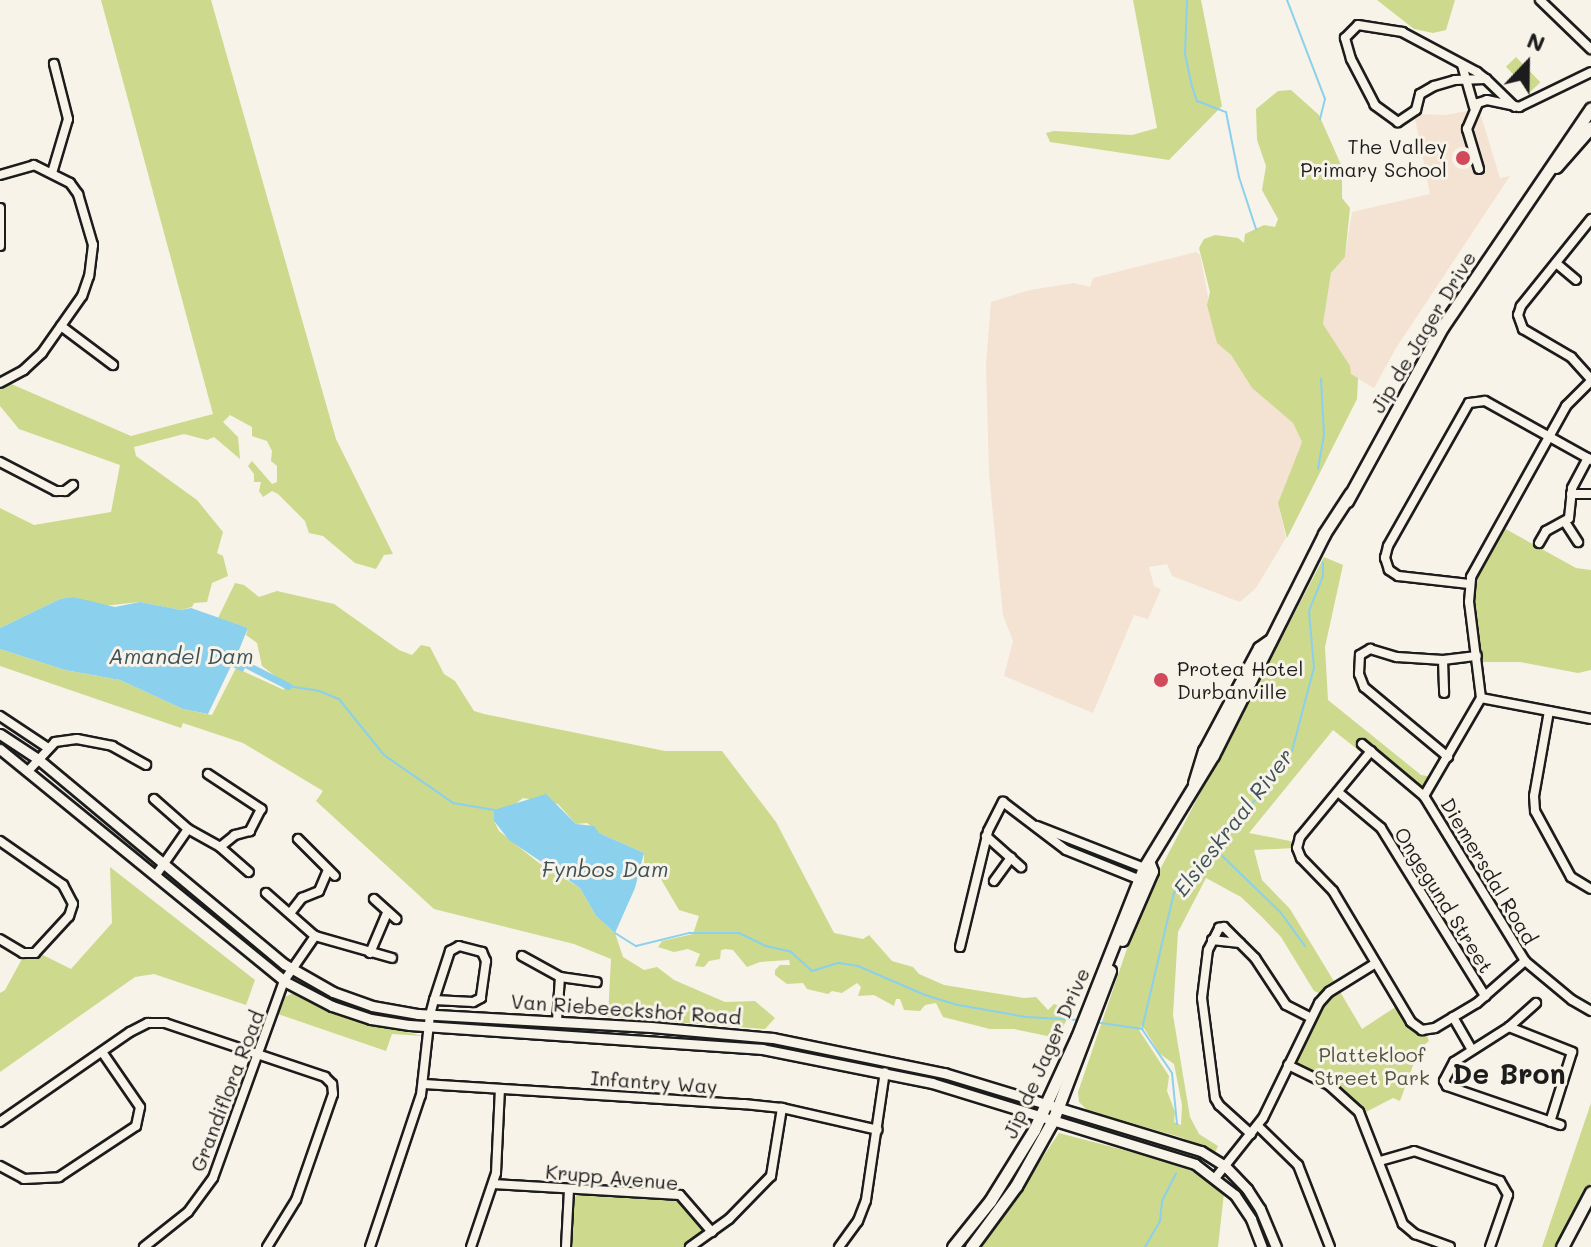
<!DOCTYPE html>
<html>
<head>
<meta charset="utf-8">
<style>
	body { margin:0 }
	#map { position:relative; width:1591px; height:1247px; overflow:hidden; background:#f7f3e8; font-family:Mali,sans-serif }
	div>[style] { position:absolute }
	.built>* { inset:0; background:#f4e2d2 }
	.green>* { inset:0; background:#cdd98c; transform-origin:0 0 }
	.water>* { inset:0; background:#8bd0ec }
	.stream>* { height:2px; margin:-1px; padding:0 1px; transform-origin:1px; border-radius:1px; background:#8bd0ec }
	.canal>* { height:7px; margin:-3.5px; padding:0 3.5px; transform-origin:3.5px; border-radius:3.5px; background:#8bd0ec }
	.roads { filter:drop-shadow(2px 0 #1c1c1c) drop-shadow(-2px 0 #1c1c1c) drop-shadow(0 2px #1c1c1c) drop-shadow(0 -2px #1c1c1c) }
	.minor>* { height:8px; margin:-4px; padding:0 4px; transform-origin:4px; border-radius:4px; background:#f7f3e8 }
	.tertiary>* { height:9px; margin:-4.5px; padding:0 4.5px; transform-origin:4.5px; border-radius:4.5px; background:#f7f3e8 }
	.secondary>* { height:11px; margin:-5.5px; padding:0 5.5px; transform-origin:5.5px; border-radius:5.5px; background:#f7f3e8 }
	.dots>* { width:22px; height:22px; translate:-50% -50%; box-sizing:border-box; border:4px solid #f7f3e8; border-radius:50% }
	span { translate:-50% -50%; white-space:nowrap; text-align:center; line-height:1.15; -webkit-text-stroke:6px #f7f3e8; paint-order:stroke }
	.poi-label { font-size:20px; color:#1c1c1c }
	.right { translate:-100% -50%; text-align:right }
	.left { translate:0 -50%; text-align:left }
	.street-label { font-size:20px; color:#1c1c1c }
	.park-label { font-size:20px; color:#51553e }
	.water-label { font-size:22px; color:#3d525a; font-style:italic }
	.district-label { font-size:28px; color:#1c1c1c; font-weight:700 }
	.north { position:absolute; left:1487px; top:24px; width:80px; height:80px; -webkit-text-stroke:6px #f7f3e8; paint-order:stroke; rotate:22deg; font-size:22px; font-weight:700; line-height:32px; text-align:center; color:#1c1c1c }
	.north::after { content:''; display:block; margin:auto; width:28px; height:36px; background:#1c1c1c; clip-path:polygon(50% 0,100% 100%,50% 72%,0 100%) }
</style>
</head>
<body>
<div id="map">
	<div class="built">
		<div style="clip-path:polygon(1479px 109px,1500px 178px,1510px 176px,1396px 348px,1374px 388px,1350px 374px,1323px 324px,1331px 273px,1345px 257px,1352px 212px,1430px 194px,1414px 114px,1445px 115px)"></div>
		<div style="clip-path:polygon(1196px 252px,1200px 255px,1217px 343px,1231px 355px,1252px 388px,1293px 423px,1302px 442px,1278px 503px,1286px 538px,1256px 588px,1240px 602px,1172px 576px,1167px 564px,1149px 567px,1154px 586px,1161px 589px,1148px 619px,1134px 615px,1093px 713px,1004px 676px,1013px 641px,1003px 615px,989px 474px,986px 364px,991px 302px,1030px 290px,1074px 283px,1090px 287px,1093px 278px)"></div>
	</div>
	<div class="green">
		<div style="clip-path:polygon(101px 0,211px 0,336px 439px,393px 554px,384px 555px,376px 569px,355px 563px,323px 536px,309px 533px,305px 521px,278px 494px,272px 491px,263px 497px,259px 491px,261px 482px,254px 482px,254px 474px,248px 466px,252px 461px,272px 484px,277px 482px,277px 466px,271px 461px,272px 451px,267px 441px,252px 436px,252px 427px,230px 415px,223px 422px,238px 437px,240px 459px,214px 437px,207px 440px,184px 434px,134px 447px,136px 456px,197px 500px,223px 532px,217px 553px,223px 556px,228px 576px,212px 583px,207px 602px,194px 603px,192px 607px,181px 610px,140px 602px,103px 606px,73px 597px,60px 599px,0 628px,0 508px,34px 525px,111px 512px,120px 465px,19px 429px,0 406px,0 387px,9px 383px,131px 436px,213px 414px)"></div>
		<div style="clip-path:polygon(1133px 0,1201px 0,1222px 106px,1169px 160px,1050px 142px,1046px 133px,1054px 131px,1132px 135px,1157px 128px)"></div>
		<div style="clip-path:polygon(1377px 0,1455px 0,1446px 30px,1433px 33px,1414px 29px)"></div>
		<div style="left:1516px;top:57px;width:35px;height:14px;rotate:46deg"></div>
		<div style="clip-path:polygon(1291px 90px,1319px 115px,1342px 167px,1342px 198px,1350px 208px,1345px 257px,1331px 273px,1323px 324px,1350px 366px,1351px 374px,1358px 378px,1357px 399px,1287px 538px,1278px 503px,1302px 442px,1293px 423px,1252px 388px,1231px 355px,1217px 343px,1207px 305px,1210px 292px,1199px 248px,1204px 239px,1215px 235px,1238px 238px,1244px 243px,1245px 234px,1264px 225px,1275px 227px,1278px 219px,1262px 190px,1266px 166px,1257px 140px,1256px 109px,1278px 91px)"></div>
		<div style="clip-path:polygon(1502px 527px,1576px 568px,1591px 570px,1591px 670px,1578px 673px,1520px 662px,1482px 662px,1473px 583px)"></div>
		<div style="clip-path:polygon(evenodd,1324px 557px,1343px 565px,1325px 647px,1328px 700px,1421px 775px,1433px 777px,1423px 786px,1417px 785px,1361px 740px,1357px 745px,1362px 753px,1333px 730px,1249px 833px,1295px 842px,1294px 848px,1254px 850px,1262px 880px,1290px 909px,1335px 983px,1321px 994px,1314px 991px,1281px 937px,1262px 917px,1241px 897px,1206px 878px,1178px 932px,1173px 1015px,1190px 1117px,1199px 1134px,1218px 1146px,1215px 1153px,1183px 1138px,1087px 1110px,1079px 1102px,1078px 1092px,1143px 902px,1324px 557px,1142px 1025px,1160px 1054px,1174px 1064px,1182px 1105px,1181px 1125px,1174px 1122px,1175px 1112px,1167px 1091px,1169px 1076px,1139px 1030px,1142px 1025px)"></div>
		<div style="clip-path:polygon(235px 583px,244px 585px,259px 597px,277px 591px,334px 604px,399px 650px,412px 655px,421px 645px,430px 647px,444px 674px,455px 681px,474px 711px,484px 714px,665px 751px,722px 751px,776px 822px,834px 933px,863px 939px,869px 935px,892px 961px,913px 967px,919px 974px,944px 985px,1024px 998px,1036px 997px,1048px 1010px,1054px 1004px,1061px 1006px,1070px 1013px,1059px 1035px,1052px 1037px,1014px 1029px,990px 1029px,943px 1017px,936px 1003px,925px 1005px,920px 1011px,904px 1010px,900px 999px,896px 999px,894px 1006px,874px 995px,858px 996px,861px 987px,857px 983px,842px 993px,832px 991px,828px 994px,807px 989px,803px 983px,787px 984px,775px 975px,775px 970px,780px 965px,790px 965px,789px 960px,760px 962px,747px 967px,733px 950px,726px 949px,721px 950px,720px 959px,709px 961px,704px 967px,695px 966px,700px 954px,688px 949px,674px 952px,658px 947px,662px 941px,693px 934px,699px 916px,679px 910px,655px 869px,644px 863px,644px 853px,599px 833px,587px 823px,576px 824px,558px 804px,523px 798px,494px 821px,499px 831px,539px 863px,580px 888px,596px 916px,615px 933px,623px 957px,644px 970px,657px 967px,674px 980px,725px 1002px,755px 1001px,775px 1018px,765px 1029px,608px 1017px,611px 959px,574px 944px,434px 909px,316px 801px,323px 791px,243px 743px,183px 723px,181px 728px,0 666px,0 649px,65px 670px,120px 680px,183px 709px,212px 715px,236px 668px,284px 690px,283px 682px,262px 666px,257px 643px,246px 635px,248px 628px,218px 618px)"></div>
		<div style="clip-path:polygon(110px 867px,255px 980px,246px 1005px,154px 974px,135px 977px,0 1072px,0 993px,5px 990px,23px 957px,41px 954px,71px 969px,112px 923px)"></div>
		<div style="clip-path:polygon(1339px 990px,1362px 1029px,1397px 1006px,1410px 1026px,1426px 1033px,1429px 1041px,1419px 1049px,1400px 1101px,1393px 1098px,1364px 1113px,1297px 1064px,1296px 1059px,1317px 1012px)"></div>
		<div style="clip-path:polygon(294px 993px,351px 1019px,423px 1036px,392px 1034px,386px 1051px,278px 1014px,285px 997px)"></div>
		<div style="clip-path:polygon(1591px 1103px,1591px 1183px,1558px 1247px,1542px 1247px)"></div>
		<div style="clip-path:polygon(1059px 1133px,1181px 1165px,1209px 1181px,1224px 1193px,1218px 1247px,982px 1247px)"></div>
		<div style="clip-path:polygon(579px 1193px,679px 1199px,702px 1225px,703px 1232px,683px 1247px,570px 1247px,572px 1200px)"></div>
	</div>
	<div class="water">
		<div style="clip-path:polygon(73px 597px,115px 607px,140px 602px,181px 610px,191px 608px,248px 628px,239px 650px,250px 657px,243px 672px,231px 666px,208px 714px,183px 709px,120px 680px,65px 670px,0 649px,0 628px,60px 599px)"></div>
		<div style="clip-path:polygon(546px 794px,576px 824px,594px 826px,599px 833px,644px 853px,635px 888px,615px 933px,596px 916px,580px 888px,509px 840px,494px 821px,494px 810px)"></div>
	</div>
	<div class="stream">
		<div style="left:1187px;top:0;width:54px;rotate:92.1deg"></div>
		<div style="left:1185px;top:54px;width:33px;rotate:78deg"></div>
		<div style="left:1192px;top:86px;width:16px;rotate:72deg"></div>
		<div style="left:1197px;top:101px;width:31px;rotate:21deg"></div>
		<div style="left:1226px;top:112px;width:66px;rotate:78.7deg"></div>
		<div style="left:1239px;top:177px;width:55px;rotate:71.9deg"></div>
		<div style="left:1287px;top:0;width:106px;rotate:69deg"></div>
		<div style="left:1325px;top:99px;width:21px;rotate:104deg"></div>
		<div style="left:1318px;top:469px;width:36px;rotate:-80deg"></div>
		<div style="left:1324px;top:434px;width:55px;rotate:-93.1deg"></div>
		<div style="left:288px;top:686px;width:31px;rotate:9deg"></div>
		<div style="left:319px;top:691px;width:22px;rotate:22deg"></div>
		<div style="left:339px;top:699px;width:72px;rotate:51.2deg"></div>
		<div style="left:384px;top:755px;width:84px;rotate:34.8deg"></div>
		<div style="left:453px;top:803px;width:42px;rotate:9.7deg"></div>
		<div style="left:1213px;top:847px;width:95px;rotate:44.1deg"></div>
		<div style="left:1281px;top:913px;width:41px;rotate:54deg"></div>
		<div style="left:615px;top:933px;width:25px;rotate:32deg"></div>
		<div style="left:636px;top:946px;width:55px;rotate:-13.8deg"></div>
		<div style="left:689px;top:933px;width:50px"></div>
		<div style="left:739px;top:933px;width:30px;rotate:26deg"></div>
		<div style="left:766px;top:946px;width:26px;rotate:13deg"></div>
		<div style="left:791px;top:952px;width:28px;rotate:42deg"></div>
		<div style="left:812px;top:971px;width:28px;rotate:-17deg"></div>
		<div style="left:839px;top:963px;width:19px;rotate:9deg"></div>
		<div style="left:858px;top:966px;width:73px;rotate:23.4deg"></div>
		<div style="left:925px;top:995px;width:34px;rotate:17deg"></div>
		<div style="left:958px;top:1005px;width:69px;rotate:10deg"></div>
		<div style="left:1026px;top:1017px;width:54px;rotate:3.2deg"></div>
		<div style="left:1094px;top:1022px;width:49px;rotate:8.3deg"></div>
		<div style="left:1177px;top:1124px;width:51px;rotate:-95.6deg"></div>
		<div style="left:1172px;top:1073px;width:53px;rotate:-124.3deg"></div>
		<div style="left:1142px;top:1029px;width:140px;rotate:-76.8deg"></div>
		<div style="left:1174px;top:893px;width:135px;rotate:-48.9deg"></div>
		<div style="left:1263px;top:791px;width:49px;rotate:-54.1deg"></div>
		<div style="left:1292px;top:751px;width:86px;rotate:-75.2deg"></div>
		<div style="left:1314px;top:668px;width:57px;rotate:-95deg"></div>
		<div style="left:1309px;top:611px;width:37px;rotate:-68deg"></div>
		<div style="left:1323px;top:577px;width:15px;rotate:-90deg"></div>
		<div style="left:1145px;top:1247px;width:30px;rotate:-60deg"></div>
		<div style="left:1160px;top:1221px;width:20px;rotate:-84deg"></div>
		<div style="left:1162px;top:1201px;width:31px;rotate:-63deg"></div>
	</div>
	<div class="canal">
		<div style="left:247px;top:665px;width:46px;rotate:27.1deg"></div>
	</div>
	<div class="roads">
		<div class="minor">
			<div style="left:1540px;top:0;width:71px;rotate:43.9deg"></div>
			<div style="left:1462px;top:65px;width:44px;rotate:74.1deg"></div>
			<div style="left:1486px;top:79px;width:31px;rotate:178deg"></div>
			<div style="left:1455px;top:80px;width:22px;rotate:164deg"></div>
			<div style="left:1434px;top:86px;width:16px;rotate:150deg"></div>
			<div style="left:1420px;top:94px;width:16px;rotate:104deg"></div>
			<div style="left:1416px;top:110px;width:22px;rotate:146deg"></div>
			<div style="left:1398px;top:122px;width:29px;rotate:-144deg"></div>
			<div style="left:1375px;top:105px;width:52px;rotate:-117.6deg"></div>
			<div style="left:1351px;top:59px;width:22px;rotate:-106deg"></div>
			<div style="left:1345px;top:38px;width:18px;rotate:-45deg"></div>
			<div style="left:1358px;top:25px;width:45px;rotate:9deg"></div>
			<div style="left:1402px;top:32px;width:85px;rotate:28.1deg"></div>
			<div style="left:1477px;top:72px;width:8px;rotate:40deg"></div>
			<div style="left:1483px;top:77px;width:4px;rotate:34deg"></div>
			<div style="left:1486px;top:79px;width:40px;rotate:44deg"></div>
			<div style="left:1479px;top:169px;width:42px;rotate:-106.7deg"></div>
			<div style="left:1467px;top:129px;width:28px;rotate:-67deg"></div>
			<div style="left:1478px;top:103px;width:9px;rotate:-18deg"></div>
			<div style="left:1487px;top:100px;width:33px;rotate:12deg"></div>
			<div style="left:1519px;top:107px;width:80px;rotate:-25.9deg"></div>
			<div style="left:52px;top:173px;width:56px;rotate:-73.5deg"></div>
			<div style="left:68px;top:119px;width:57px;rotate:-104.3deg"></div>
			<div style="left:0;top:175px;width:35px;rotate:-16deg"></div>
			<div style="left:34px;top:165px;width:40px;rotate:26.6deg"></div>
			<div style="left:70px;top:183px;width:14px;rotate:54deg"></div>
			<div style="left:78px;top:194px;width:53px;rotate:73.6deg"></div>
			<div style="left:93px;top:245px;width:31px;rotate:97deg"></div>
			<div style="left:89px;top:276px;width:21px;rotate:109deg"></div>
			<div style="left:82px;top:296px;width:70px;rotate:125.1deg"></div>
			<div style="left:42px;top:353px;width:25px;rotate:137deg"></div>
			<div style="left:24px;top:370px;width:27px;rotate:152deg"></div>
			<div style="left:0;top:208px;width:38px;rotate:90deg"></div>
			<div style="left:1591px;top:219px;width:112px;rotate:128.8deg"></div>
			<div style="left:1521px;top:306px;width:9px;rotate:108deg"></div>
			<div style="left:1518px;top:315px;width:15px;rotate:70deg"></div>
			<div style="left:1523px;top:329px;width:56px;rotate:30.3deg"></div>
			<div style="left:1571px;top:357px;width:30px;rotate:48deg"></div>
			<div style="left:1556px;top:263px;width:26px;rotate:40deg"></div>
			<div style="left:61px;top:326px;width:65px;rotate:36.9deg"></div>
			<div style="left:0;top:462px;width:63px;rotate:27.4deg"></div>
			<div style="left:56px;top:491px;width:9px"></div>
			<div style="left:65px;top:491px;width:10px;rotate:-37deg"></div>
			<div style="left:1571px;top:494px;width:20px"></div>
			<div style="left:1565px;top:522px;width:24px;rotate:57deg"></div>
			<div style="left:1539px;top:543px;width:14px;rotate:-60deg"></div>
			<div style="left:1546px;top:531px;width:26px;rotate:-29deg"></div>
			<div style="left:1569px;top:518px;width:30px;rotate:-84deg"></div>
			<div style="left:1572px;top:488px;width:34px;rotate:-62deg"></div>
			<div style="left:1469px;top:584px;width:71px;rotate:-173.6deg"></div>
			<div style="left:1398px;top:576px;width:11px;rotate:-146deg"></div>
			<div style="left:1389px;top:570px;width:13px;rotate:-108deg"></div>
			<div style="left:1385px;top:558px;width:12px;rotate:-76deg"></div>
			<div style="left:1388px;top:546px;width:164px;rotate:-60.5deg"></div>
			<div style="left:1469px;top:403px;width:16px;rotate:-7deg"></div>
			<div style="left:1485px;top:401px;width:121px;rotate:29.1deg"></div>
			<div style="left:1443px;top:660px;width:33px;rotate:88deg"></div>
			<div style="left:1481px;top:698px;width:112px;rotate:10.8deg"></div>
			<div style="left:1549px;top:711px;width:86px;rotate:100deg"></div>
			<div style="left:1534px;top:796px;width:15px;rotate:86deg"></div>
			<div style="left:1535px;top:811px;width:75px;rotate:61.4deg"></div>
			<div style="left:1571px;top:877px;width:23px;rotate:31deg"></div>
			<div style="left:0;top:716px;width:58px;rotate:33.7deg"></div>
			<div style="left:1362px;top:744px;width:81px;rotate:40deg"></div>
			<div style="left:1424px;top:796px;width:193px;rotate:58.5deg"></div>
			<div style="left:1525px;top:961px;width:61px;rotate:39.7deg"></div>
			<div style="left:1572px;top:1000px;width:22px;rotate:30deg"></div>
			<div style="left:1371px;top:751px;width:112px;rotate:129.5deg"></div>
			<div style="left:1300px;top:837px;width:11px;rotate:105deg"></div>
			<div style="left:1297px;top:848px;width:11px;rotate:68deg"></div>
			<div style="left:1301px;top:858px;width:46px;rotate:45.9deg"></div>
			<div style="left:1333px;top:891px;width:152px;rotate:59.2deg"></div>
			<div style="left:1411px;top:1022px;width:14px;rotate:36deg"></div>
			<div style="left:1422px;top:1030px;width:13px;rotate:-9deg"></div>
			<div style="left:1435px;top:1028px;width:49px;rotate:-30.8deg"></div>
			<div style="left:1477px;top:1003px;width:64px;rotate:-41.2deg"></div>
			<div style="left:1448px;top:757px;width:109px;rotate:-140.2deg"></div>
			<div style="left:1364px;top:687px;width:14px;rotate:-111deg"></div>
			<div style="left:1359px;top:674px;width:19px;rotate:-87deg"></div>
			<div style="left:1360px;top:655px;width:12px;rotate:-31deg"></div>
			<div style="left:1370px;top:649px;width:28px;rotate:17deg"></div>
			<div style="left:1397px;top:657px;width:46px;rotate:3.7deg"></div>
			<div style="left:1443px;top:660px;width:34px;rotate:-7deg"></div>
			<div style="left:29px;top:770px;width:38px;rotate:-47deg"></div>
			<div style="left:55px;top:742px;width:22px;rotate:-8deg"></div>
			<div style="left:77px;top:739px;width:36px;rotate:11deg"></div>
			<div style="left:112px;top:746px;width:39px;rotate:29deg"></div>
			<div style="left:208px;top:774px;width:64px;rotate:33.4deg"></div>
			<div style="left:261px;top:809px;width:25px;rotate:117deg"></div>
			<div style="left:250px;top:831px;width:16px;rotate:165deg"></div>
			<div style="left:235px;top:835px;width:19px;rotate:141deg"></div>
			<div style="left:1338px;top:792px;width:56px;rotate:39.9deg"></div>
			<div style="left:1381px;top:828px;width:198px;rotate:58.2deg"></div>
			<div style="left:1424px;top:796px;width:113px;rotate:-59.8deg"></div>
			<div style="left:1481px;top:698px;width:97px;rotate:-97.1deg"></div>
			<div style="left:1469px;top:602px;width:25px;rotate:-85deg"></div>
			<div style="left:1471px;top:577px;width:196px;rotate:-60.9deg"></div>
			<div style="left:1566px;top:406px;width:35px;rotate:-45deg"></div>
			<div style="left:154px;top:799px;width:45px;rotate:41.4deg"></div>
			<div style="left:188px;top:829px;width:37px;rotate:29deg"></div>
			<div style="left:220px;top:847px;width:38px;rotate:41deg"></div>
			<div style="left:1037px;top:826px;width:118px;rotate:21.4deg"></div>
			<div style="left:986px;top:836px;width:47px;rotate:41.5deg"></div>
			<div style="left:298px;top:839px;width:52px;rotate:45deg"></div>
			<div style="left:0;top:841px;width:77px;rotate:34.9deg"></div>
			<div style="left:63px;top:885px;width:21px;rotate:62deg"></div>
			<div style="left:73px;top:904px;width:13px;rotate:108deg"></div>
			<div style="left:69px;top:916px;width:50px;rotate:132.6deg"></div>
			<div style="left:35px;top:953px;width:12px;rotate:180deg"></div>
			<div style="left:23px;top:953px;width:27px;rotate:-149deg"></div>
			<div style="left:156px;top:875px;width:56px;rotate:-55.2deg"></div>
			<div style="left:994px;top:881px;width:29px;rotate:-54deg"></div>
			<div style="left:266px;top:893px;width:65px;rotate:41.3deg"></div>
			<div style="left:374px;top:899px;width:30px;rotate:42deg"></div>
			<div style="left:291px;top:912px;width:18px;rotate:-52deg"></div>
			<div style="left:302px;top:898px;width:18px;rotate:-22deg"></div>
			<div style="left:319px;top:891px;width:23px;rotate:-67deg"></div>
			<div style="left:1212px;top:940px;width:28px;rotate:6deg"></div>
			<div style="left:960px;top:947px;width:119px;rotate:-76.4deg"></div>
			<div style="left:988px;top:831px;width:33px;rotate:-63deg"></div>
			<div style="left:1003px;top:802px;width:79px;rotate:37.3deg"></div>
			<div style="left:1066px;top:850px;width:83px;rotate:21.9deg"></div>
			<div style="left:370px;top:953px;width:43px;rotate:-67deg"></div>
			<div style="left:522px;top:956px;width:43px;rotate:28.9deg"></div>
			<div style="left:1536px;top:1003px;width:36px;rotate:138deg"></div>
			<div style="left:1509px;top:1027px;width:65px;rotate:147.5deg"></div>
			<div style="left:1454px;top:1062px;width:21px;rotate:118deg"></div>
			<div style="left:1444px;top:1081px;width:6px;rotate:59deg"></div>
			<div style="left:1447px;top:1086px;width:120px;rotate:19deg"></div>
			<div style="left:1453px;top:1017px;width:38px;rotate:60deg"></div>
			<div style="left:557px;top:1021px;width:44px;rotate:-86.1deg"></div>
			<div style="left:560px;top:977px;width:37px;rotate:8deg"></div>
			<div style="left:1509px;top:1027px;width:68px;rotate:21.6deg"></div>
			<div style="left:1572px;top:1052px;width:73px;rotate:107.4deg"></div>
			<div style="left:1288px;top:1065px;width:46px;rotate:26deg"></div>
			<div style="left:1329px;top:1085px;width:40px;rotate:42deg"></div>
			<div style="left:1359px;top:1112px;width:120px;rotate:68.6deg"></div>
			<div style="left:1403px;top:1224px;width:16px;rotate:40deg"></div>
			<div style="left:1415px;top:1234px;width:37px;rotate:20deg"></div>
			<div style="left:424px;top:1084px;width:321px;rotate:3.6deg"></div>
			<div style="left:744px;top:1104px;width:38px;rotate:6deg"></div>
			<div style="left:782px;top:1108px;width:98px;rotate:12.9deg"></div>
			<div style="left:0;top:1122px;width:158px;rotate:-34.7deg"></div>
			<div style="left:130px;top:1032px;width:20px;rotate:-27deg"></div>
			<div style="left:148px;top:1023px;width:17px"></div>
			<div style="left:165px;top:1023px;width:169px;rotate:18.6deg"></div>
			<div style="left:325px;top:1077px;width:10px;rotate:45deg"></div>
			<div style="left:332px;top:1084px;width:10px;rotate:84deg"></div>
			<div style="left:333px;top:1094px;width:112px;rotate:109.2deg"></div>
			<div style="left:296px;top:1200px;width:55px;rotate:121.7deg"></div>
			<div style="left:1258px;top:1126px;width:56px;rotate:44.3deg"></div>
			<div style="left:1298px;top:1165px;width:88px;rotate:68.7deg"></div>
			<div style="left:1251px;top:1134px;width:43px;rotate:-137.8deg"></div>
			<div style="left:1219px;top:1105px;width:8px;rotate:-120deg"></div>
			<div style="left:1215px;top:1098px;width:101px;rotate:-97.4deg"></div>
			<div style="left:1202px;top:998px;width:48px;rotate:-82.9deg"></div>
			<div style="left:1208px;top:950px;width:25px;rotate:-63deg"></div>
			<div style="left:1219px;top:928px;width:5px;rotate:-11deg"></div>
			<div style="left:1224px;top:927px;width:44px;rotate:45deg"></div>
			<div style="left:1255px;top:958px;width:56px;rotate:56.6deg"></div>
			<div style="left:1286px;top:1005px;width:27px;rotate:27deg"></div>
			<div style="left:1380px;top:1161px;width:35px;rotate:-16deg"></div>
			<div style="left:1414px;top:1151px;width:91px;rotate:19.2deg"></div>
			<div style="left:1500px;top:1181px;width:16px;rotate:60deg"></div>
			<div style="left:1508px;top:1195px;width:55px;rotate:109.1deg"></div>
			<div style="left:0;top:1166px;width:27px;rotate:28deg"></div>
			<div style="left:24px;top:1179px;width:35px;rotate:-3deg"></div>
			<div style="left:59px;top:1177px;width:92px;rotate:-33.5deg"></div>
			<div style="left:136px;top:1126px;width:19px;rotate:-78deg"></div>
			<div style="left:140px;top:1107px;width:67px;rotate:-124.6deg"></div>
			<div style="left:1216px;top:1177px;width:75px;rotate:-51.5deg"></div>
			<div style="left:1263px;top:1118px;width:128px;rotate:-64deg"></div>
			<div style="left:1319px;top:1003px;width:15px;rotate:-48deg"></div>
			<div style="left:1329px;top:992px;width:55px;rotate:-31.7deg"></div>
			<div style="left:493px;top:1184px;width:187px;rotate:3.4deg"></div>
			<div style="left:680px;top:1195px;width:49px;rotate:49.1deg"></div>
			<div style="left:144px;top:1247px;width:56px;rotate:-38.5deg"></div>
			<div style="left:188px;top:1212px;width:42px;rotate:-53.7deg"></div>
			<div style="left:213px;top:1178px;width:209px;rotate:-70.2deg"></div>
			<div style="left:284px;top:981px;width:55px;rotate:-55.4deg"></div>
			<div style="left:315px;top:936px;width:80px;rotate:15.9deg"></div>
			<div style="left:370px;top:1247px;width:160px;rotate:-71.5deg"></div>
			<div style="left:421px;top:1095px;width:81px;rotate:-83.6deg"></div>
			<div style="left:430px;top:1015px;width:16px;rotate:-75deg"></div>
			<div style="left:434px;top:1000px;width:52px;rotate:-71.9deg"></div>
			<div style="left:450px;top:951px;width:10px;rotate:-29deg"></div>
			<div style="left:459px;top:946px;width:24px;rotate:15deg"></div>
			<div style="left:482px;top:952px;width:10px;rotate:66deg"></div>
			<div style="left:486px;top:961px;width:37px;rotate:98deg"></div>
			<div style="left:481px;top:998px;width:9px;rotate:153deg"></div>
			<div style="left:473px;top:1002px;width:39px;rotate:-177deg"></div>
			<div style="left:471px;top:1247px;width:78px;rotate:-71.3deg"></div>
			<div style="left:496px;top:1173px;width:84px;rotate:-87.3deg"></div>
			<div style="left:566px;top:1247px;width:58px;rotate:-87deg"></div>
			<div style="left:690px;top:1247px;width:48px;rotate:-35.7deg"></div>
			<div style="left:729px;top:1219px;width:60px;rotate:-45.7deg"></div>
			<div style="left:771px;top:1176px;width:69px;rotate:-80.8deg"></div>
			<div style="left:839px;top:1247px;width:32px;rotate:-54deg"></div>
			<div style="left:858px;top:1221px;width:22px;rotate:-69deg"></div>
			<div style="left:866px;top:1200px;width:129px;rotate:-81.6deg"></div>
		</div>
		<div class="tertiary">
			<div style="left:0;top:734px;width:45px;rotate:33.3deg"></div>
			<div style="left:38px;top:759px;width:320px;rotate:39.8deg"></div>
			<div style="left:284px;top:964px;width:56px;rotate:29.7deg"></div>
			<div style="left:333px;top:992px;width:41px;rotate:19.7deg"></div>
			<div style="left:372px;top:1006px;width:47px;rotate:9.9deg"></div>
			<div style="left:418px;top:1014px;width:233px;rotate:3.2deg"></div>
			<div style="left:651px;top:1027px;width:122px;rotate:5.2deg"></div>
			<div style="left:773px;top:1038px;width:175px;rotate:11.6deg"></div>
			<div style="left:944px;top:1073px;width:269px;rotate:16.9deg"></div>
			<div style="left:1201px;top:1151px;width:28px;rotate:32deg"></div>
			<div style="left:1225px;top:1166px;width:32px;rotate:46deg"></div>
			<div style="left:1247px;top:1189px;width:24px;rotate:57deg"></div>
			<div style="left:1260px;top:1209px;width:41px;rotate:67.2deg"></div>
			<div style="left:0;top:749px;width:367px;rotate:39.2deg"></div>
			<div style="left:284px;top:981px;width:54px;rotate:27.5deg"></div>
			<div style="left:332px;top:1006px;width:41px;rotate:18.4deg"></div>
			<div style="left:371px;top:1019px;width:39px;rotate:9deg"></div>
			<div style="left:410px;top:1025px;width:353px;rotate:3.9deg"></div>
			<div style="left:762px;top:1049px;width:173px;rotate:11.3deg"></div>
			<div style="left:932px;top:1083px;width:275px;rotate:17.1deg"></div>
			<div style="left:1195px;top:1164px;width:51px;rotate:37.8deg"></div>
			<div style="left:1235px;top:1195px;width:29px;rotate:56deg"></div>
			<div style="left:1251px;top:1219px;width:30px;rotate:69deg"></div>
		</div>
		<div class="secondary">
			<div style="left:1556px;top:167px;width:53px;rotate:-48.8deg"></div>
			<div style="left:1347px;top:501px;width:200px;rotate:-61.3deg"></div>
			<div style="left:1443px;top:326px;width:263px;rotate:-55.8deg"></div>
			<div style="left:1194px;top:783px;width:34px;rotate:-73deg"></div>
			<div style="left:1204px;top:751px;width:117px;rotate:-61.9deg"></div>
			<div style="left:1259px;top:648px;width:12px;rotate:-35deg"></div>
			<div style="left:1122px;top:940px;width:75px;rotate:-66.5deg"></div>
			<div style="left:1152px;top:871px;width:9px;rotate:-111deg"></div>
			<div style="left:953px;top:1247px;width:59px;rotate:-51.2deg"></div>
			<div style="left:990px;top:1201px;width:84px;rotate:-58.2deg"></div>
			<div style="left:1034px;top:1130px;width:102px;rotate:-65.2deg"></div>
			<div style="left:1077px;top:1037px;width:182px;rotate:-68.4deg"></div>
			<div style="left:1144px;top:868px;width:132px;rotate:-58.6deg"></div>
			<div style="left:1213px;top:755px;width:247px;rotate:-63.3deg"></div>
			<div style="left:1324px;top:534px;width:48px;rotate:-57deg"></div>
			<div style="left:971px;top:1247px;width:76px;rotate:-53.6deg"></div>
			<div style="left:1016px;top:1186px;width:76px;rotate:-60.7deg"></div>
			<div style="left:1053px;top:1120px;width:160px;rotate:-69.1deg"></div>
			<div style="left:1562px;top:1247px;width:62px;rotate:-62.2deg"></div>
		</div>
	</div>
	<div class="dots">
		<div style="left:1463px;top:158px;background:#d1495b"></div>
		<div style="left:1161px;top:680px;background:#d1495b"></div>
	</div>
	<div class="poi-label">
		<span class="right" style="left:1447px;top:158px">The Valley<br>Primary School</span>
		<span class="left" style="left:1177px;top:680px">Protea Hotel<br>Durbanville</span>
	</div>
	<div class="street-label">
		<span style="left:1423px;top:332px;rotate:-59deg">Jip de Jager Drive</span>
		<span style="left:1489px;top:871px;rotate:59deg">Diemersdal Road</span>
		<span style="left:1444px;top:900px;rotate:58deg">Ongegund Street</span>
		<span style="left:626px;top:1009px;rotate:4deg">Van Riebeeckshof Road</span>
		<span style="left:1046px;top:1053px;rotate:-66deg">Jip de Jager Drive</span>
		<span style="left:654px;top:1082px;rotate:4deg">Infantry Way</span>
		<span style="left:227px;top:1091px;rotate:-69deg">Grandiflora Road</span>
		<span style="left:612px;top:1177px;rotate:5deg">Krupp Avenue</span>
	</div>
	<div class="park-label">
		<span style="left:1372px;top:1066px">Plattekloof<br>Street Park</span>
	</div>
	<div class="water-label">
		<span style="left:181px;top:656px">Amandel Dam</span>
		<span style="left:1233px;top:822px;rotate:-52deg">Elsieskraal River</span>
		<span style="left:605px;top:869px">Fynbos Dam</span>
	</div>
	<div class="district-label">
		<span style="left:1509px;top:1073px">De Bron</span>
	</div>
	<div class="north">N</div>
</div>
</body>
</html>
